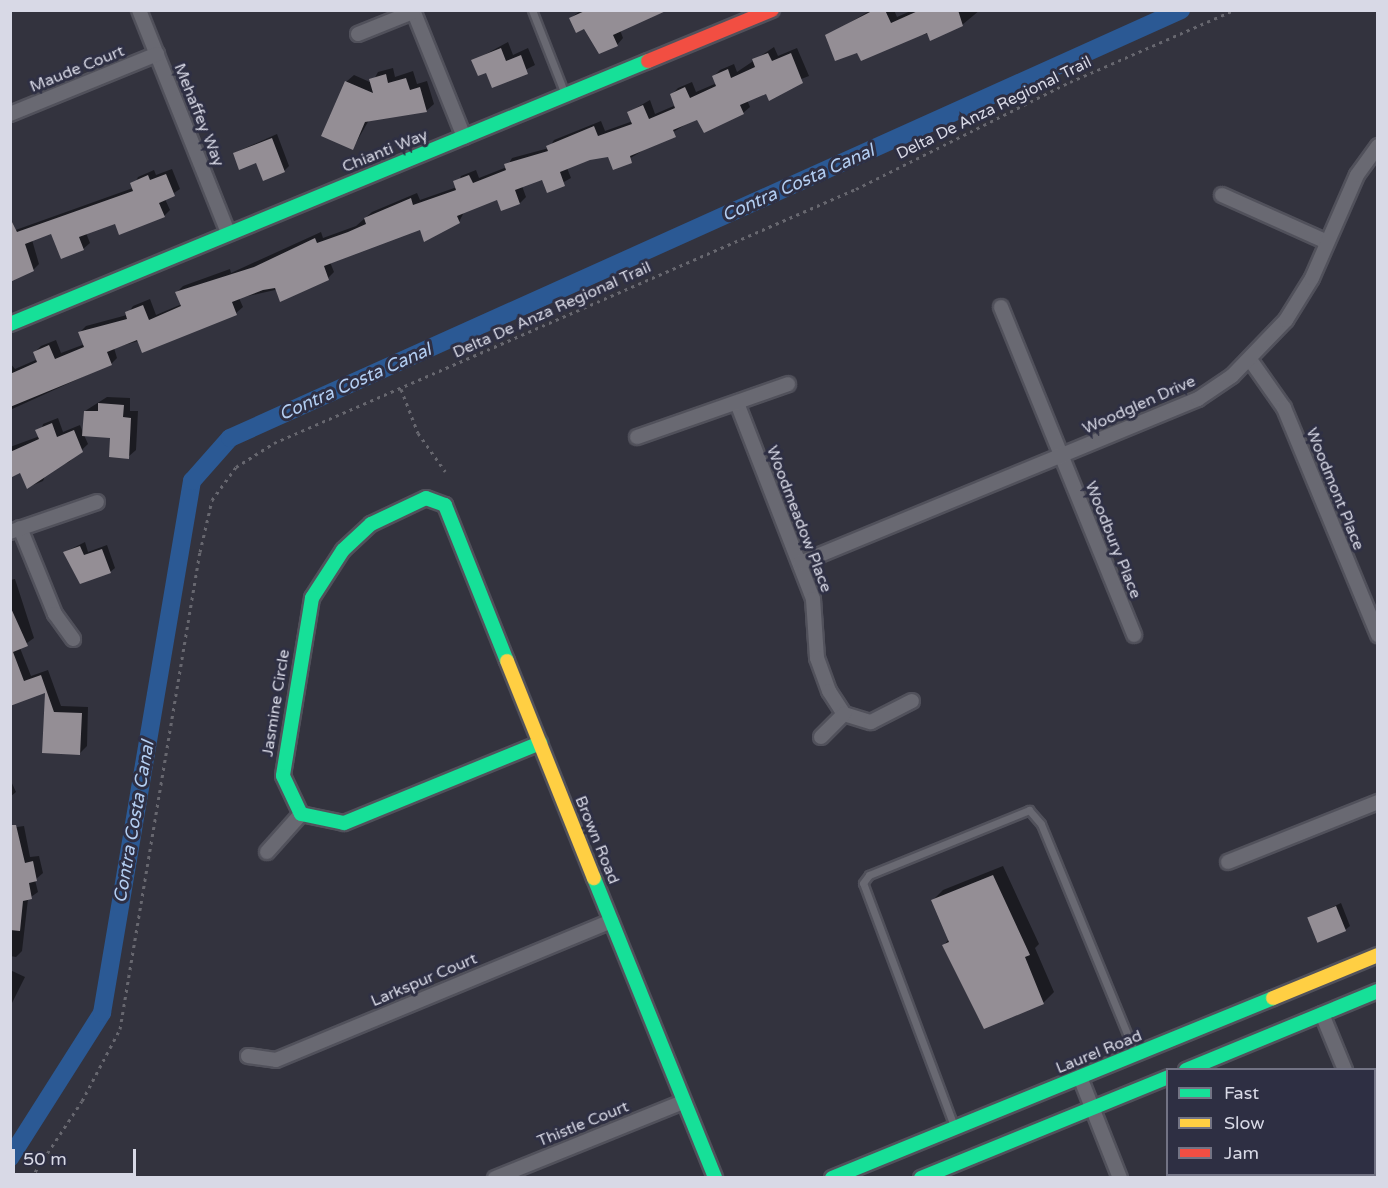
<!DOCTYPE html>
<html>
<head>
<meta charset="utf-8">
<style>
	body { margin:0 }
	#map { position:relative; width:1388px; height:1188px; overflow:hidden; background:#33333e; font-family:"Varela Round",sans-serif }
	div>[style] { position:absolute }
	.shadow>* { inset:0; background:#0007 }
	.canal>* { height:18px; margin:-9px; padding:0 9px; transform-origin:9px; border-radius:9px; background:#2b5994 }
	.building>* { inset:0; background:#948e95; transform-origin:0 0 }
	.path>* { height:3px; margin-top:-1.5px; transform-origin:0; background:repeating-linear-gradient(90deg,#67676f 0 3px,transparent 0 7.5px) }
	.roads { filter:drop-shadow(2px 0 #51515b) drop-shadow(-2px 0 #51515b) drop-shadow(0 2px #51515b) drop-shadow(0 -2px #51515b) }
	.lane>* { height:7px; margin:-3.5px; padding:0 3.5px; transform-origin:3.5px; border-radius:3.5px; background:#696972 }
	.street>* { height:14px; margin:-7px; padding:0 7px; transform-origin:7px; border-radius:7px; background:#696972 }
	.fast>* { height:14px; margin:-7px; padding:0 7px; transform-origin:7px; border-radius:7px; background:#16e098 }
	.slow>* { height:14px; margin:-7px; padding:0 7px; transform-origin:7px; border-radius:7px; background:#ffcf43 }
	.jam>* { height:14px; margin:-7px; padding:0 7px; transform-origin:7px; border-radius:7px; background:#f24e42 }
	span { translate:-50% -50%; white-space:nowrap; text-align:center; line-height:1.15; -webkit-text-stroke:6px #2e2f43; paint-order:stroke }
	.street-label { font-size:16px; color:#d8d9e6 }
	.water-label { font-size:18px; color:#b3cef2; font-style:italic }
	.frame { position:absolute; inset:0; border:12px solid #d8d9e6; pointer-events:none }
	.legend { position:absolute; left:1166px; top:1068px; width:210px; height:108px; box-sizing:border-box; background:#2e2f43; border:2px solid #727384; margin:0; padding:8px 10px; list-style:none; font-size:18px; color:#d8d9e6 }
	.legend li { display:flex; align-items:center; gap:12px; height:30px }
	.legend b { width:30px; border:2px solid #727384 }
	.scale { position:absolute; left:12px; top:1149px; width:124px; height:27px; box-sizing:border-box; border:3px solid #d8d9e6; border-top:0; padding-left:8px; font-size:18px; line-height:21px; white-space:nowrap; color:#d8d9e6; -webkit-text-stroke:4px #2e2f43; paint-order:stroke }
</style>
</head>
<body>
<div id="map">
	<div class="shadow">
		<div style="clip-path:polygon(656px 10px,620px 30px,623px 38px,617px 45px,571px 18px,581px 10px)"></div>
		<div style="clip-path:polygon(871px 10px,894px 10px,897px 17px,913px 10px,980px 10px,962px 25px,858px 51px,827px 36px)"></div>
		<div style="clip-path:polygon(508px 42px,513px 55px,528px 48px,535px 65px,493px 86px,487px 71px,473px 61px)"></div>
		<div style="clip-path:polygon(774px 47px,778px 56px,797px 48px,809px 76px,747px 100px,750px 107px,743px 113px,698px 117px,614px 168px,609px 155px,589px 158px,567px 168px,571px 178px,548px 191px,542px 178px,522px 186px,526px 197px,520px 203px,498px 198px,464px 212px,459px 222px,421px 228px,330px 262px,334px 272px,328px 278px,239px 298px,243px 307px,236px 313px,114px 348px,117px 358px,111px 364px,10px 410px,10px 363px,15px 369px,38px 359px,35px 352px,41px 346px,56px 340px,61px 353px,85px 344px,80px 332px,86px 326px,127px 315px,133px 306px,150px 299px,156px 315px,182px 304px,177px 292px,183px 286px,230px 269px,231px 273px,321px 232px,323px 238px,356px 226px,372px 212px,417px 193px,420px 200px,457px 187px,461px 176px,476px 170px,479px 178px,507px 167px,512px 158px,549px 148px,554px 140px,601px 121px,605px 131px,633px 121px,629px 112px,650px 100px,655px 114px,676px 105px,671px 95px,678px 88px,692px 82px,696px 92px,717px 83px,714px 76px,720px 70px,734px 64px,737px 72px)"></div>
		<div style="clip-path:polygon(393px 68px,395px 77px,413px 71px,417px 84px,427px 81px,434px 104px,426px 111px,369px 120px,353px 148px,346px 82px,354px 75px,372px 83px,378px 72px)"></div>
		<div style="clip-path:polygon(277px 134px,289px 166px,284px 171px,234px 153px)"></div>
		<div style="clip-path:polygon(172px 169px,180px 189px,165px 199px,170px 210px,164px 216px,115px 222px,86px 233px,90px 243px,83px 249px,52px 233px,32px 240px,39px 264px,33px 270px,10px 232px,133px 188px,138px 177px,154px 170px,156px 175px)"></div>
		<div style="clip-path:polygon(107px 397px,130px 398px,130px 411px,138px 411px,136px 450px,128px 457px,112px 436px,84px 435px,88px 444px,69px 462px,47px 471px,43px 481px,28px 487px,21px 471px,10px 476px,10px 447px,40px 436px,43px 424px,58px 418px,63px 432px,80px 425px,84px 435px,85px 411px)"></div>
		<div style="clip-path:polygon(85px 542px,88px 552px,107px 545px,115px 568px,110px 572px,65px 552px)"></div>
		<div style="clip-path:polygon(15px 579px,34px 638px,20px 648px,31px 676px,48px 670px,61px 706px,88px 707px,87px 746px,80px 753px,44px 751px,46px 691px,10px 705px,10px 580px)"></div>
		<div style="clip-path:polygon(10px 779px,16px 792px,10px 797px)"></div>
		<div style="clip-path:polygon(24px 826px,30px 857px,39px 856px,43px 873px,35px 880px,38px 892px,28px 899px,22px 951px,16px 957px,10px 956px,10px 828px)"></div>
		<div style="clip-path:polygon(1003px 866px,1039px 944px,1035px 948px,1054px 992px,1044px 1002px,984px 1027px,944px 945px,949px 939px,933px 900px,943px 890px)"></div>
		<div style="clip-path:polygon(1341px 903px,1350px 926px,1345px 930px,1309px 918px)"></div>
		<div style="clip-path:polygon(10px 970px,25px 977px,10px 1007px)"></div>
		<div style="clip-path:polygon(1273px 1174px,1342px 1174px,1335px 1178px)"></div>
	</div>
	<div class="canal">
		<div style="left:10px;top:1158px;width:172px;rotate:-57.6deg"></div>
		<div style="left:102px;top:1013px;width:540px;rotate:-80.4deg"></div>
		<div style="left:192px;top:481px;width:57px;rotate:-48.5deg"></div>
		<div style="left:230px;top:438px;width:1043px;rotate:-24.23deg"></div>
	</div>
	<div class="building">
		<div style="clip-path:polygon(587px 10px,668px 10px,613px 35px,618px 46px,599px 54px,584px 29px,576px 33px,569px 18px)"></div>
		<div style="clip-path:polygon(874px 10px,885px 10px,891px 23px,920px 10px,958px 10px,963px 26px,930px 41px,927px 33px,861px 61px,857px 53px,835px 61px,825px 35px)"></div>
		<div style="clip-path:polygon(501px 48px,506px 61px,521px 55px,528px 74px,492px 88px,486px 73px,478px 76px,471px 60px)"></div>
		<div style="clip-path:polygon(768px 53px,772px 61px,791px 53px,803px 83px,769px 101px,766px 94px,740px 105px,744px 114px,704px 133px,697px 120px,673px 130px,676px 137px,630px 156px,632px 163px,613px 170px,608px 157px,590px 160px,560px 172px,565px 186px,547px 193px,542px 180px,515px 190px,520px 204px,501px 211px,497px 200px,457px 216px,460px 223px,424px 242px,420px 230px,324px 266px,329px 280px,280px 302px,275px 288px,263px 290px,232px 302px,237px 315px,142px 353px,137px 340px,107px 352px,112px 365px,10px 407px,10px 374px,37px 362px,33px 352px,49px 345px,55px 359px,84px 347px,78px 332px,127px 319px,125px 312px,143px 305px,149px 320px,181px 306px,175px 292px,254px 267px,315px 238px,317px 243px,348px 232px,366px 224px,364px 218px,411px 198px,413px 205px,456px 190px,453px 181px,469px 175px,473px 183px,506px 170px,504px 164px,548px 151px,546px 146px,594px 126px,598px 136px,632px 124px,627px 112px,643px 105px,649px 119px,675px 108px,670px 94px,685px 87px,690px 98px,716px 86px,712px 76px,728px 69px,731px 78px,755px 67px,752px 59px)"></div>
		<div style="clip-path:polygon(386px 74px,388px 83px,406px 78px,410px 90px,420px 87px,427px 112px,365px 122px,353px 150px,321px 136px,345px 81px,373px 93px,369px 79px)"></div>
		<div style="clip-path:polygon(272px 138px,285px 172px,263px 181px,256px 163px,239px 170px,233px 153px)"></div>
		<div style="clip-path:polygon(166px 174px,175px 196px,159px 203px,165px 217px,119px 235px,115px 224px,79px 237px,84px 250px,61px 259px,51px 234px,25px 244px,34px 271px,10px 282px,10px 218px,17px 232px,133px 191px,130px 183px,148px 175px,150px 180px)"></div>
		<div style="clip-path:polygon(98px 403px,124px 405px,123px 417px,131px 418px,129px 459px,109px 457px,110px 438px,82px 436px,84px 411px,98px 411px)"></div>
		<div style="clip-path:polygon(52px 423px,57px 437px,74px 430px,83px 452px,27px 489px,20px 473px,10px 478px,10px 452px,39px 439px,35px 430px)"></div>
		<div style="clip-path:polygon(80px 546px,84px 555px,102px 549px,111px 573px,80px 584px,63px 552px)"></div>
		<div style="clip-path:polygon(10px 606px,28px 646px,13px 652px,24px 681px,41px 675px,54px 712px,82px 713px,80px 755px,42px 753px,45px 693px,10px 706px)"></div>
		<div style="clip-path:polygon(10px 825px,16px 825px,25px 863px,33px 861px,37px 881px,29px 883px,32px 899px,23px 901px,20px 931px,10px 930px)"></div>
		<div style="clip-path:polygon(993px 875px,1030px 955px,1025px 957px,1044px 1004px,984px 1029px,942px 945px,949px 942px,931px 900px)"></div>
		<div style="left:1336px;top:906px;width:27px;height:31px;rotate:68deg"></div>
	</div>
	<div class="path">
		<div style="left:401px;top:389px;width:47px;rotate:68.9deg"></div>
		<div style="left:418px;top:433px;width:47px;rotate:54.6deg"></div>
		<div style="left:31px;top:1178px;width:92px;rotate:-56.5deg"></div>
		<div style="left:82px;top:1101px;width:81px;rotate:-62.2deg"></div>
		<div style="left:120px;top:1029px;width:484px;rotate:-80.5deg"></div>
		<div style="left:200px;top:552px;width:53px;rotate:-77deg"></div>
		<div style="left:212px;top:500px;width:41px;rotate:-54deg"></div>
		<div style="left:236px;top:467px;width:45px;rotate:-32.3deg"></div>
		<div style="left:274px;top:443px;width:635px;rotate:-23.58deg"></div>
		<div style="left:856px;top:189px;width:239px;rotate:-26.6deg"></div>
		<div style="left:1070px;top:82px;width:179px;rotate:-23.7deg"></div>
	</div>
	<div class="roads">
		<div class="lane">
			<div style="left:532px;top:10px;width:90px;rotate:68.6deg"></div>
			<div style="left:954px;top:1126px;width:259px;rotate:-110.5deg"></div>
			<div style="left:863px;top:883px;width:10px;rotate:-53deg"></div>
			<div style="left:869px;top:875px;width:173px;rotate:-22.1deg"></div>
			<div style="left:1029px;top:810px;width:18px;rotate:49deg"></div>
			<div style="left:1041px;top:824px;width:248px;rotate:67.7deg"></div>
		</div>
		<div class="street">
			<div style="left:139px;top:10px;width:239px;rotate:68.2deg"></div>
			<div style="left:413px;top:10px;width:137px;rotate:68.1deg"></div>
			<div style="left:358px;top:34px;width:59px;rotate:-21.8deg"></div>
			<div style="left:10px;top:114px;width:159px;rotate:-22.2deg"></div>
			<div style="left:1222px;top:195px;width:113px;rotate:24.1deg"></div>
			<div style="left:1001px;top:307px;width:354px;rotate:67.9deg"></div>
			<div style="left:1251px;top:361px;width:57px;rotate:54.9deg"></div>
			<div style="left:1284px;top:408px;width:246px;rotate:67.5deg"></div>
			<div style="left:737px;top:403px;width:210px;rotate:68.8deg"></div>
			<div style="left:813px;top:599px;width:59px;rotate:86.1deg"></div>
			<div style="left:817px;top:658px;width:35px;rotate:70deg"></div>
			<div style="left:829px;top:691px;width:27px;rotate:57deg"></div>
			<div style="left:844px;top:714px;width:28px;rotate:17deg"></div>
			<div style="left:871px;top:722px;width:46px;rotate:-27.1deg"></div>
			<div style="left:637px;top:437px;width:160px;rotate:-19.3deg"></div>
			<div style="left:20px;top:528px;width:93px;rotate:67.9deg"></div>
			<div style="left:55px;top:614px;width:31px;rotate:54deg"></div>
			<div style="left:10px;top:532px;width:92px;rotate:-19deg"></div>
			<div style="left:800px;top:563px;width:430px;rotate:-22.4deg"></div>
			<div style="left:1198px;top:399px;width:41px;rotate:-34.1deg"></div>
			<div style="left:1232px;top:376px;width:78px;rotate:-46deg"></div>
			<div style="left:1286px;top:320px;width:49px;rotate:-58.2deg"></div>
			<div style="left:1312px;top:278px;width:112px;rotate:-66.4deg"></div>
			<div style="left:1357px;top:175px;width:36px;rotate:-54deg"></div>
			<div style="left:821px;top:737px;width:33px;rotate:-45deg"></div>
			<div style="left:267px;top:852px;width:51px;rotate:-48.2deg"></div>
			<div style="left:1228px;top:862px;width:162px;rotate:-21.8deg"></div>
			<div style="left:1322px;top:1014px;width:61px;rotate:67.7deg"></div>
			<div style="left:248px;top:1056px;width:28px;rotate:8deg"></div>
			<div style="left:276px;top:1060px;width:363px;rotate:-22.5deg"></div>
			<div style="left:1080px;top:1077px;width:109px;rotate:68.4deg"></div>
			<div style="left:1374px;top:1140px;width:9px;rotate:63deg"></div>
			<div style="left:495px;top:1178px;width:203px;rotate:-22deg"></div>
		</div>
		<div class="fast">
			<div style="left:10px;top:324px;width:690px;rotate:-22.4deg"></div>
			<div style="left:507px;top:661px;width:168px;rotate:-111.7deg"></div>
			<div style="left:445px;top:505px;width:20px;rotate:-160deg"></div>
			<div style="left:426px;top:498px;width:61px;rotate:154.7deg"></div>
			<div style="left:371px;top:524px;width:38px;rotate:137deg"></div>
			<div style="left:343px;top:550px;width:57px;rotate:122.9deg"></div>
			<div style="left:312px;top:598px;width:180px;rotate:99.3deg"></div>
			<div style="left:283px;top:776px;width:42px;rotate:64.7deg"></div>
			<div style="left:301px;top:814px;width:44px;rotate:11.8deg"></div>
			<div style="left:344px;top:823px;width:212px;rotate:-22.2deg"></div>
			<div style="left:594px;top:878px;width:323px;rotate:68deg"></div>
			<div style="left:1186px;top:1070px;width:208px;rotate:-22.4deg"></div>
			<div style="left:832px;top:1178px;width:476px;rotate:-22.2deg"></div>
			<div style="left:921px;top:1178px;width:267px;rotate:-22.2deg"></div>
		</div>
		<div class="slow">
			<div style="left:507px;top:661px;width:234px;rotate:68.2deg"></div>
			<div style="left:1273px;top:998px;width:113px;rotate:-22.3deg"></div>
		</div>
		<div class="jam">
			<div style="left:648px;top:61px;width:134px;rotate:-22.4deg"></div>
		</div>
	</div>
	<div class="street-label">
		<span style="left:77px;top:69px;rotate:-22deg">Maude Court</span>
		<span style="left:994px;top:108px;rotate:-26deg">Delta De Anza Regional Trail</span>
		<span style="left:199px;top:115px;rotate:68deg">Mehaffey Way</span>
		<span style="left:385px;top:151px;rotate:-22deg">Chianti Way</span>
		<span style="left:552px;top:310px;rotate:-24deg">Delta De Anza Regional Trail</span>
		<span style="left:1139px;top:405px;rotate:-24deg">Woodglen Drive</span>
		<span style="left:1335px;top:489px;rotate:68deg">Woodmont Place</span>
		<span style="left:799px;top:519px;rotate:69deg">Woodmeadow Place</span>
		<span style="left:1113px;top:540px;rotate:68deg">Woodbury Place</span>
		<span style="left:276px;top:703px;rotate:-81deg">Jasmine Circle</span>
		<span style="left:597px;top:840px;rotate:68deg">Brown Road</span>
		<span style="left:424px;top:980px;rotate:-23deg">Larkspur Court</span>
		<span style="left:1099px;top:1052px;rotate:-22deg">Laurel Road</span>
		<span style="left:583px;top:1124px;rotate:-22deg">Thistle Court</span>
	</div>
	<div class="water-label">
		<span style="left:798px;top:183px;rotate:-24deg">Contra Costa Canal</span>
		<span style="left:355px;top:382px;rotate:-24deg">Contra Costa Canal</span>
		<span style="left:134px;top:822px;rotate:-80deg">Contra Costa Canal</span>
	</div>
	<div class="frame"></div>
	<ul class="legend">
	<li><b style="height:8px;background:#16e098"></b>Fast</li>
	<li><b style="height:8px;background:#ffcf43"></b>Slow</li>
	<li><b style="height:8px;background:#f24e42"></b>Jam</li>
	</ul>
	<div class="scale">50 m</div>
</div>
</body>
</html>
